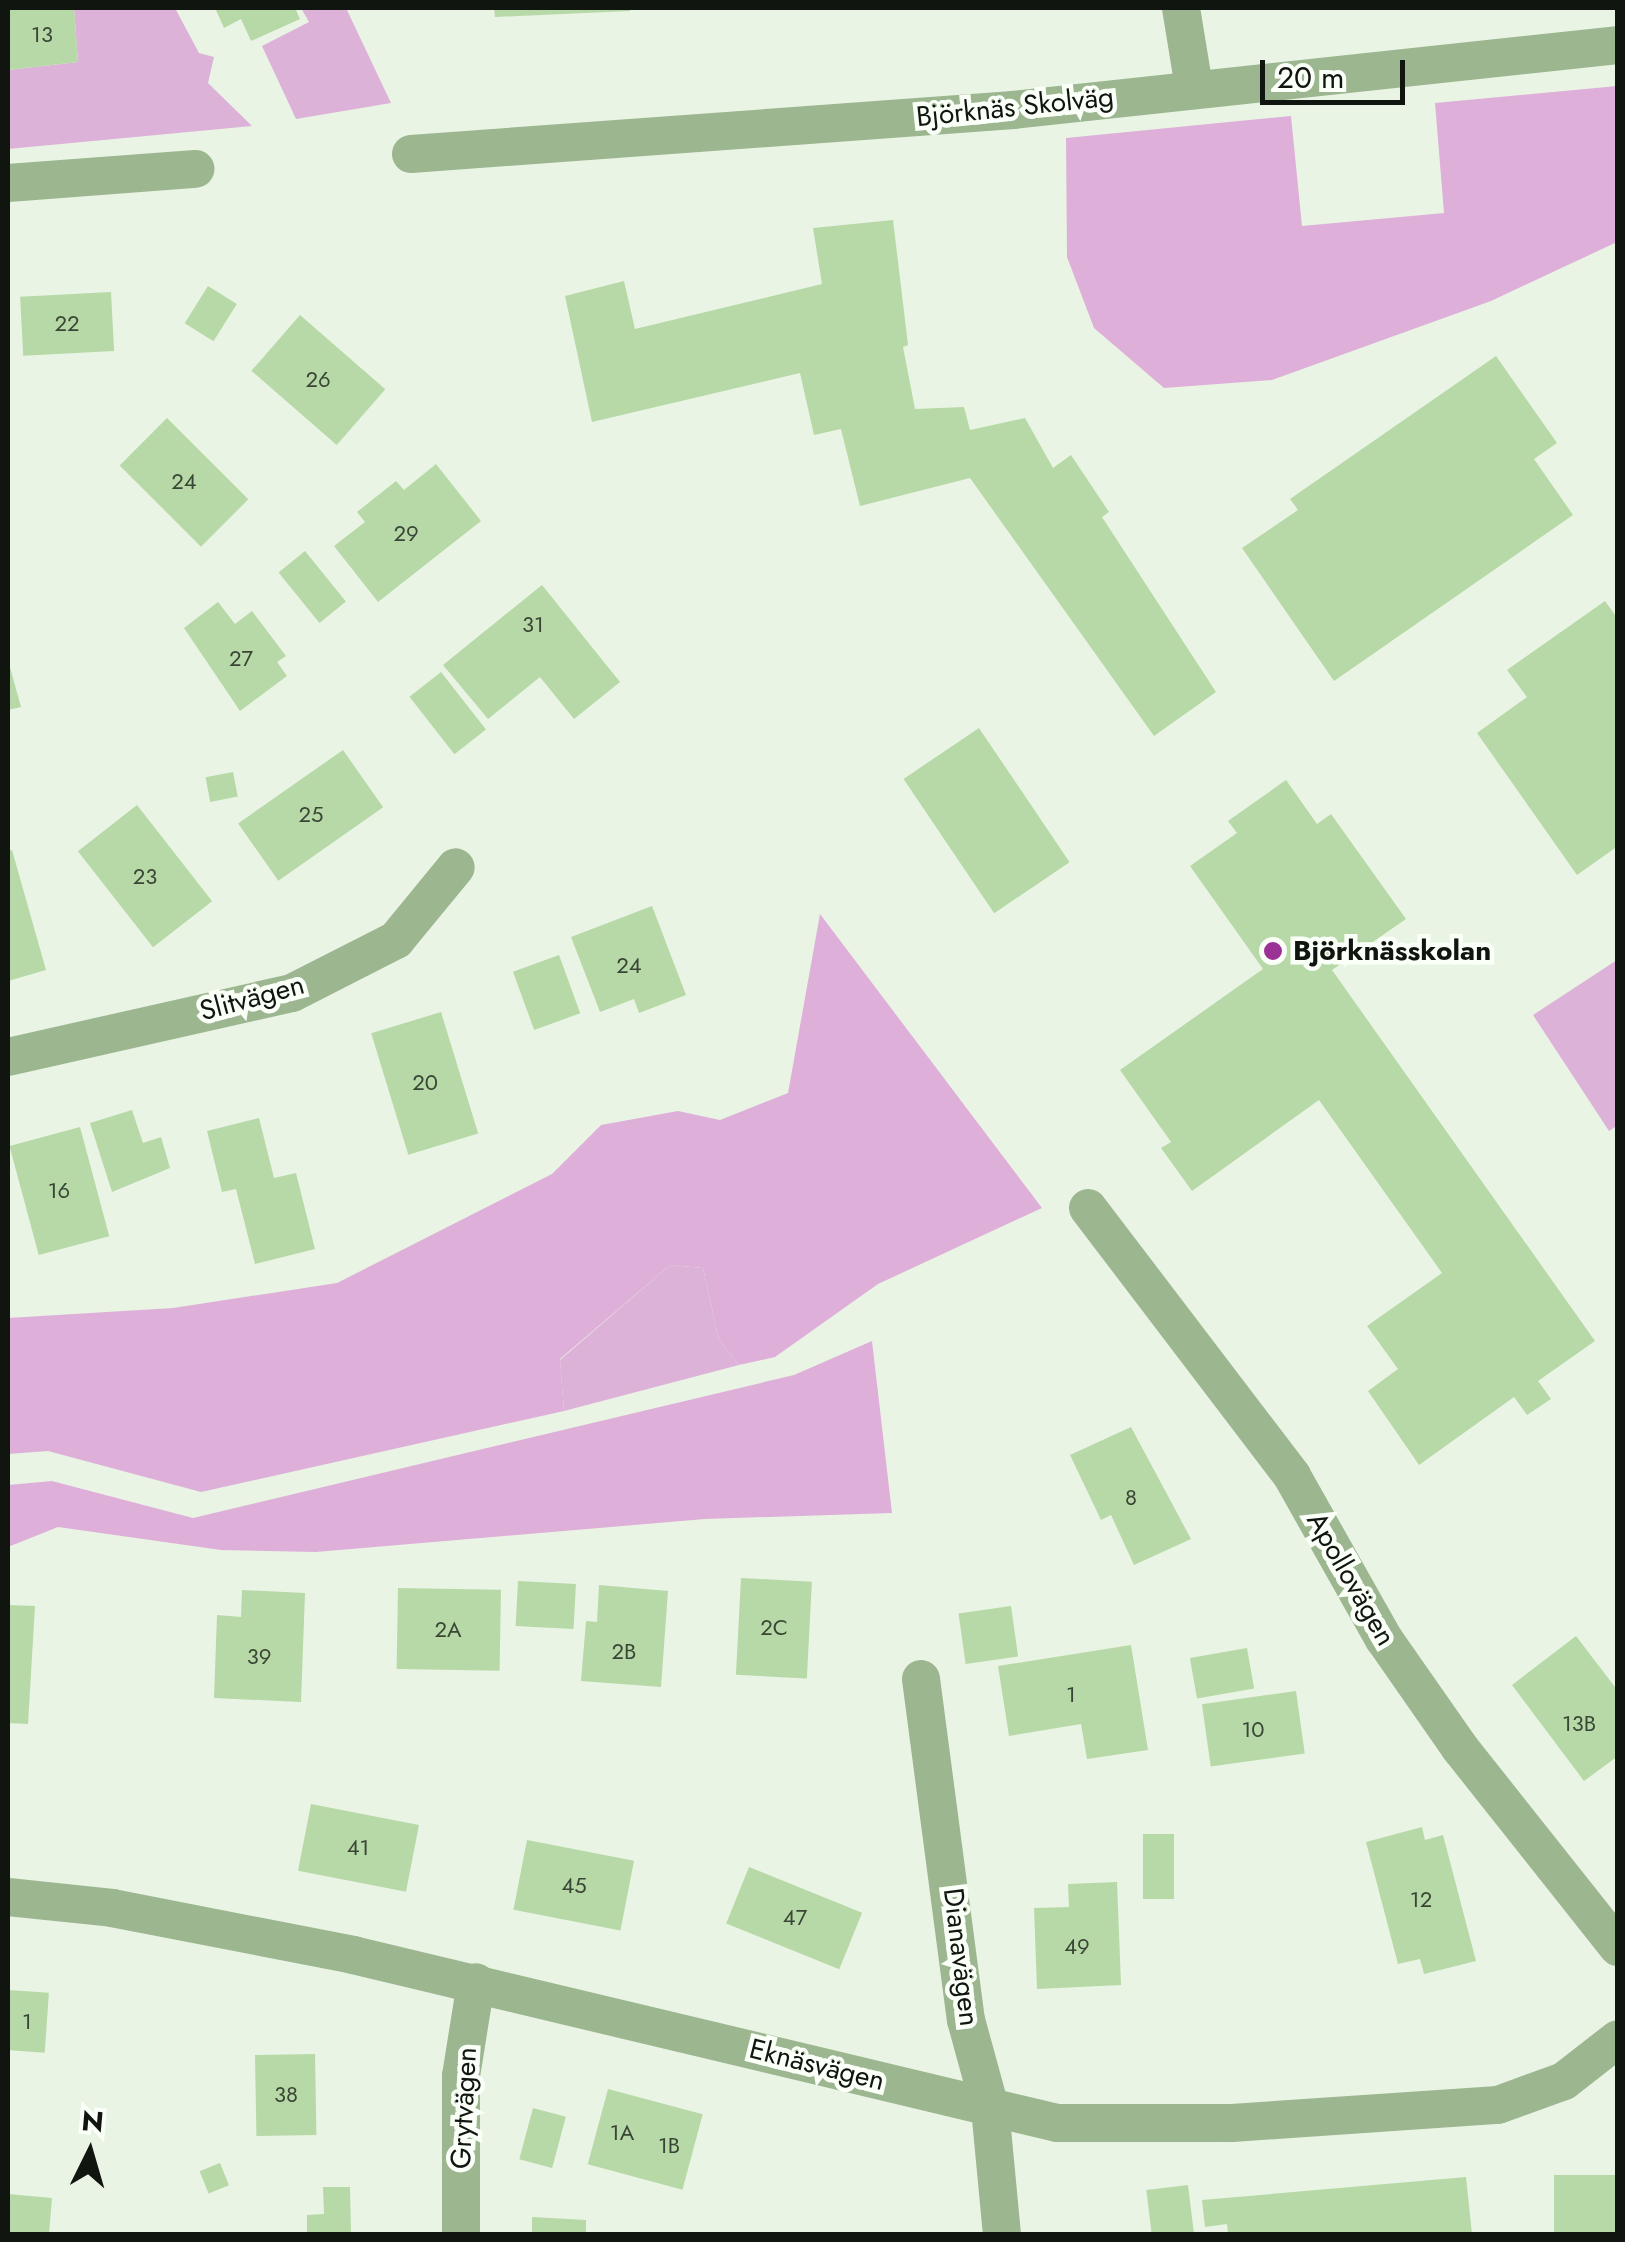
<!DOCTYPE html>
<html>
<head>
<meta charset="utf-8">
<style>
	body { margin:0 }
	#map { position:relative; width:1625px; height:2242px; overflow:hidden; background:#e9f4e4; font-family:Jost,sans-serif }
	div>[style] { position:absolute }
	.green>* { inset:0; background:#ddb2d8 }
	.forest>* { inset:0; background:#deb0d9 }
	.building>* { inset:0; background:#b7d9a7; transform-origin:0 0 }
	.street>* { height:38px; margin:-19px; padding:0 19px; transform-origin:19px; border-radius:19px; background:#9cb690 }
	.dots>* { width:28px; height:28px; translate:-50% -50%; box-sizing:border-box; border:5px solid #fafff8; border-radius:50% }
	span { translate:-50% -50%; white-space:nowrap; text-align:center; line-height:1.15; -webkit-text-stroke:9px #fafff8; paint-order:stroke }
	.number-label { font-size:22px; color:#3a4635 }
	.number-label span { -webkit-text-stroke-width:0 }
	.street-label { font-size:28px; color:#11150f }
	.poi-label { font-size:28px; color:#11150f; font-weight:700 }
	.left { translate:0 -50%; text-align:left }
	.frame { position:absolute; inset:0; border:10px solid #11150f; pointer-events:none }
	.north { position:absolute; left:40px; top:2102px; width:100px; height:100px; -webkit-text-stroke:8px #fafff8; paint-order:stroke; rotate:5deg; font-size:28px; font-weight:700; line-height:40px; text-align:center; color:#11150f }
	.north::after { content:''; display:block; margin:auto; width:35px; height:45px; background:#11150f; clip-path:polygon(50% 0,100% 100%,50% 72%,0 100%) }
	.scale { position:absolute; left:1260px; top:60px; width:145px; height:45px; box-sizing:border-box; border:5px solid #11150f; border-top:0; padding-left:12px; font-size:30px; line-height:35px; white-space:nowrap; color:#11150f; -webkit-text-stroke:8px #fafff8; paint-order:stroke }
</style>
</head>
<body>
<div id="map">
	<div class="green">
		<div style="clip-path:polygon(74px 8px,175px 8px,199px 53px,214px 57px,208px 83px,252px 126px,8px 149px,8px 70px,78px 62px)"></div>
		<div style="clip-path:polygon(301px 8px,346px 8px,391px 103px,296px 119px,262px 46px,309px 22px)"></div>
		<div style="clip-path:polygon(1617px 960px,1618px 1125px,1609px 1131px,1533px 1015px)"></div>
		<div style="clip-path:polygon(670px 1265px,703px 1268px,719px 1340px,739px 1365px,564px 1411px,560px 1360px)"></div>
	</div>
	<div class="forest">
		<div style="clip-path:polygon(1617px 86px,1617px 242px,1491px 301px,1272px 380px,1164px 388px,1094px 328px,1067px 257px,1066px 138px,1291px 116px,1302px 226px,1444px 213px,1435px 103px)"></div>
		<div style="clip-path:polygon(820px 914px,1042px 1208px,878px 1284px,775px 1357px,739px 1365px,719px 1340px,703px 1268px,670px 1265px,560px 1359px,564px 1411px,201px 1492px,48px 1451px,8px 1454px,8px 1318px,173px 1308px,337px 1283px,552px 1174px,601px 1125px,678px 1111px,720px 1120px,788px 1093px)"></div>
		<div style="clip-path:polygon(872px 1341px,892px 1513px,705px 1519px,316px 1552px,221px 1550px,58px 1527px,8px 1547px,8px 1485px,52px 1481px,193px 1518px,794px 1375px)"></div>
	</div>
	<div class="building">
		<div style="clip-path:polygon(8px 8px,74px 8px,78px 62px,8px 70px)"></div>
		<div style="clip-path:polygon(215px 8px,295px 8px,300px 19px,251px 41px,241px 19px,224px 28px)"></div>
		<div style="clip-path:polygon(494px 8px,630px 8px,630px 11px,495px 17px)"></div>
		<div style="clip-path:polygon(893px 220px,908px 345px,903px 347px,915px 409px,964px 407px,970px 430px,1025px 418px,1053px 468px,1071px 455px,1109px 512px,1102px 517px,1216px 692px,1154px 736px,970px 478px,860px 506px,841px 429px,814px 435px,800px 373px,592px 422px,565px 296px,624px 281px,635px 329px,822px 284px,813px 228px)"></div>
		<div style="left:208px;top:286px;width:34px;height:44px;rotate:32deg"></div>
		<div style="left:111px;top:292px;width:59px;height:91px;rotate:87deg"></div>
		<div style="left:300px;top:315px;width:113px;height:74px;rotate:41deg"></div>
		<div style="clip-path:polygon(1496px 356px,1557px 443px,1534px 459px,1573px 515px,1334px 681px,1242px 548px,1298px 510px,1290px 499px)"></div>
		<div style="left:167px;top:418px;width:115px;height:67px;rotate:45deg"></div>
		<div style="clip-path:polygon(436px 464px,481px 521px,378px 602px,334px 546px,365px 522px,357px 512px,396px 481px,404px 490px)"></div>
		<div style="left:305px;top:551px;width:65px;height:34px;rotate:51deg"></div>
		<div style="clip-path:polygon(542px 585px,620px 682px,574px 719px,540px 677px,488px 719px,443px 665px)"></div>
		<div style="clip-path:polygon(1605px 601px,1618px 619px,1618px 846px,1577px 875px,1477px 733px,1527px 697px,1507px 670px)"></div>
		<div style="clip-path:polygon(218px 602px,235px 624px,252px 611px,286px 656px,277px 662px,287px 676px,240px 711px,184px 628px)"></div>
		<div style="clip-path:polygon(8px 660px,21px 707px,8px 710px)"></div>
		<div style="left:441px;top:672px;width:73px;height:40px;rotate:52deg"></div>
		<div style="left:979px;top:728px;width:162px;height:91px;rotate:56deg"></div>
		<div style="left:343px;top:750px;width:70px;height:128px;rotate:55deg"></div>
		<div style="left:233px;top:772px;width:25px;height:28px;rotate:79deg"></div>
		<div style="clip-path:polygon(1286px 780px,1317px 824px,1331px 814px,1406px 919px,1332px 970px,1595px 1341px,1538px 1381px,1551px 1399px,1527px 1415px,1514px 1397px,1419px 1465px,1368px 1391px,1398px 1369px,1367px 1326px,1442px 1273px,1319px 1100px,1192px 1191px,1161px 1148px,1171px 1142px,1120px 1070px,1263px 969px,1190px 866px,1237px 833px,1228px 821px)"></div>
		<div style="left:137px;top:805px;width:122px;height:75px;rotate:52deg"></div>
		<div style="clip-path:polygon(12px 850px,46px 970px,8px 981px,8px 851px)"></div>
		<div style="clip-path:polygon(652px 906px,686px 995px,639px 1013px,634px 999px,600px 1012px,571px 937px)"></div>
		<div style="left:559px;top:955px;width:62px;height:49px;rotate:70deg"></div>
		<div style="left:441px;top:1012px;width:127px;height:73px;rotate:73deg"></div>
		<div style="clip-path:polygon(132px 1110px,143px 1143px,161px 1137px,170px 1168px,112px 1192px,90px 1123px)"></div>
		<div style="clip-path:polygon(259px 1118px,274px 1178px,296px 1173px,315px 1249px,255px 1264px,236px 1189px,222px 1192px,207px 1131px)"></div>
		<div style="left:80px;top:1127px;width:113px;height:73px;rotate:75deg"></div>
		<div style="clip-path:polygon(1131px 1427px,1191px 1539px,1134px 1565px,1111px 1515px,1101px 1520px,1070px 1455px)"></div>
		<div style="left:741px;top:1578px;width:71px;height:97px;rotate:3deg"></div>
		<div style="left:518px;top:1581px;width:58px;height:45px;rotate:3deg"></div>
		<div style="clip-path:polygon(599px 1585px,668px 1591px,661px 1687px,581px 1681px,586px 1621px,597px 1622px)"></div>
		<div style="left:398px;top:1588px;width:103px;height:81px;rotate:1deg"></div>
		<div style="clip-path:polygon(242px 1590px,305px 1593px,301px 1702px,214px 1698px,217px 1615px,241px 1617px)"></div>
		<div style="clip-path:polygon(8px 1605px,35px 1606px,28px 1724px,8px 1723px)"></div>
		<div style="left:1011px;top:1606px;width:51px;height:53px;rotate:82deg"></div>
		<div style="clip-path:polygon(1576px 1636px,1618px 1691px,1618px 1756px,1584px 1781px,1512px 1685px)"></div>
		<div style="clip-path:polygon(1131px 1645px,1148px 1750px,1087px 1759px,1081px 1724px,1009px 1736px,998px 1666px)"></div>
		<div style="left:1247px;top:1648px;width:41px;height:58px;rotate:80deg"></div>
		<div style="left:1296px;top:1691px;width:63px;height:95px;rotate:82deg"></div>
		<div style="left:311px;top:1804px;width:110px;height:68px;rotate:11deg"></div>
		<div style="clip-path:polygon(1422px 1827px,1425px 1840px,1443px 1835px,1476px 1961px,1424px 1974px,1420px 1959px,1398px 1964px,1366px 1842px)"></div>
		<div style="left:1143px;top:1834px;width:31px;height:65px"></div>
		<div style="left:527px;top:1840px;width:109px;height:71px;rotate:11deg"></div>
		<div style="left:749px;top:1867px;width:122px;height:61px;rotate:22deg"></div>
		<div style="clip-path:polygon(1117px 1882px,1121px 1985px,1037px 1989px,1034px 1908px,1069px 1907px,1068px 1884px)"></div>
		<div style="left:8px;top:1990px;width:41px;height:60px;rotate:4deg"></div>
		<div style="left:315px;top:2054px;width:81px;height:60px;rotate:89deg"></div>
		<div style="left:608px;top:2089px;width:98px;height:78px;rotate:15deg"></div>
		<div style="left:533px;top:2108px;width:34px;height:53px;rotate:15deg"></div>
		<div style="left:220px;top:2163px;width:24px;height:22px;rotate:68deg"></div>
		<div style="left:1618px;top:2175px;width:59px;height:64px;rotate:90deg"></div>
		<div style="clip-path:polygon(1466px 2177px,1472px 2234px,1228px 2234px,1227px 2224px,1205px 2227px,1202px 2200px)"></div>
		<div style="left:1188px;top:2185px;width:49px;height:42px;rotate:83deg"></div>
		<div style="clip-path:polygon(323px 2187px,350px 2187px,351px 2234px,307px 2234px,307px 2215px,324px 2214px)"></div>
		<div style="clip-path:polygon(8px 2194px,52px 2198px,49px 2234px,8px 2234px)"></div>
		<div style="clip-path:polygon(532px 2217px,586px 2220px,586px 2234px,532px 2234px)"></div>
	</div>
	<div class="street">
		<div style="left:1181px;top:8px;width:80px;rotate:80.7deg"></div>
		<div style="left:411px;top:154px;width:604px;rotate:-4.18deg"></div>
		<div style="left:1013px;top:110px;width:608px;rotate:-6.13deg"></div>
		<div style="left:8px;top:183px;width:188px;rotate:-4.3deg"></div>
		<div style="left:8px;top:1057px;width:291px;rotate:-12.7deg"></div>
		<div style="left:292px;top:993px;width:117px;rotate:-27deg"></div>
		<div style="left:396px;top:940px;width:94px;rotate:-50.6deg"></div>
		<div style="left:1088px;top:1208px;width:337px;rotate:52.7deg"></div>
		<div style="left:1292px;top:1476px;width:187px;rotate:60.6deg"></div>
		<div style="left:1384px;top:1639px;width:133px;rotate:55.1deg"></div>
		<div style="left:1460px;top:1748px;width:254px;rotate:51.6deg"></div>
		<div style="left:921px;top:1679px;width:344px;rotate:82.5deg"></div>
		<div style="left:966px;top:2020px;width:91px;rotate:74.7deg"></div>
		<div style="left:990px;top:2108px;width:127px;rotate:84.6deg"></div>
		<div style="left:8px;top:1897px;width:105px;rotate:6deg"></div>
		<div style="left:112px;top:1908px;width:246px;rotate:11deg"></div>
		<div style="left:353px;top:1955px;width:724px;rotate:13.42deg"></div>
		<div style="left:1057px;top:2123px;width:175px"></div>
		<div style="left:1232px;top:2123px;width:267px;rotate:-3.9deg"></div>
		<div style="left:1498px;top:2105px;width:70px;rotate:-20deg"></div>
		<div style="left:1564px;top:2081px;width:68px;rotate:-37.9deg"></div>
		<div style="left:461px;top:2234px;width:158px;rotate:-90deg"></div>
		<div style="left:461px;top:2076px;width:95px;rotate:-80.9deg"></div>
	</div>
	<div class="dots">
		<div style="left:1273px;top:951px;background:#9b3295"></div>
	</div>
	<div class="number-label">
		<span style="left:42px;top:35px">13</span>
		<span style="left:67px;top:324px">22</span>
		<span style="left:318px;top:380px">26</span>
		<span style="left:184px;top:482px">24</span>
		<span style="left:406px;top:534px">29</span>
		<span style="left:533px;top:625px">31</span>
		<span style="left:241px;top:659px">27</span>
		<span style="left:311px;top:815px">25</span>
		<span style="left:145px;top:877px">23</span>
		<span style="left:629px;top:966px">24</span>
		<span style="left:425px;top:1083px">20</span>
		<span style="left:59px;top:1191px">16</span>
		<span style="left:1131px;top:1498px">8</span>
		<span style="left:774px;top:1628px">2C</span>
		<span style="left:448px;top:1630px">2A</span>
		<span style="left:624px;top:1652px">2B</span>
		<span style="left:259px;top:1657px">39</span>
		<span style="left:1071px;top:1695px">1</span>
		<span style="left:1579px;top:1724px">13B</span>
		<span style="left:1253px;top:1730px">10</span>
		<span style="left:358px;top:1848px">41</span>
		<span style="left:574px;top:1886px">45</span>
		<span style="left:1421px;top:1900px">12</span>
		<span style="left:795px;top:1918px">47</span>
		<span style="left:1077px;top:1947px">49</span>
		<span style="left:27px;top:2022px">1</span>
		<span style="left:286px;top:2095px">38</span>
		<span style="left:622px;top:2133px">1A</span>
		<span style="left:669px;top:2146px">1B</span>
	</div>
	<div class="street-label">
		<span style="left:1015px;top:107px;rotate:-6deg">Björknäs Skolväg</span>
		<span style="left:252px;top:998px;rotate:-15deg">Slitvägen</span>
		<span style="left:1351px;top:1579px;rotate:60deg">Apollovägen</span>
		<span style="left:961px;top:1957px;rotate:83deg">Dianavägen</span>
		<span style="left:817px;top:2065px;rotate:14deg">Eknäsvägen</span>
		<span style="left:464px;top:2108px;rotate:-87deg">Grytvägen</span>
	</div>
	<div class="poi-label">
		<span class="left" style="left:1293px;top:951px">Björknässkolan</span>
	</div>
	<div class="frame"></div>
	<div class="north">N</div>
	<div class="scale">20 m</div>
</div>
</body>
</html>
